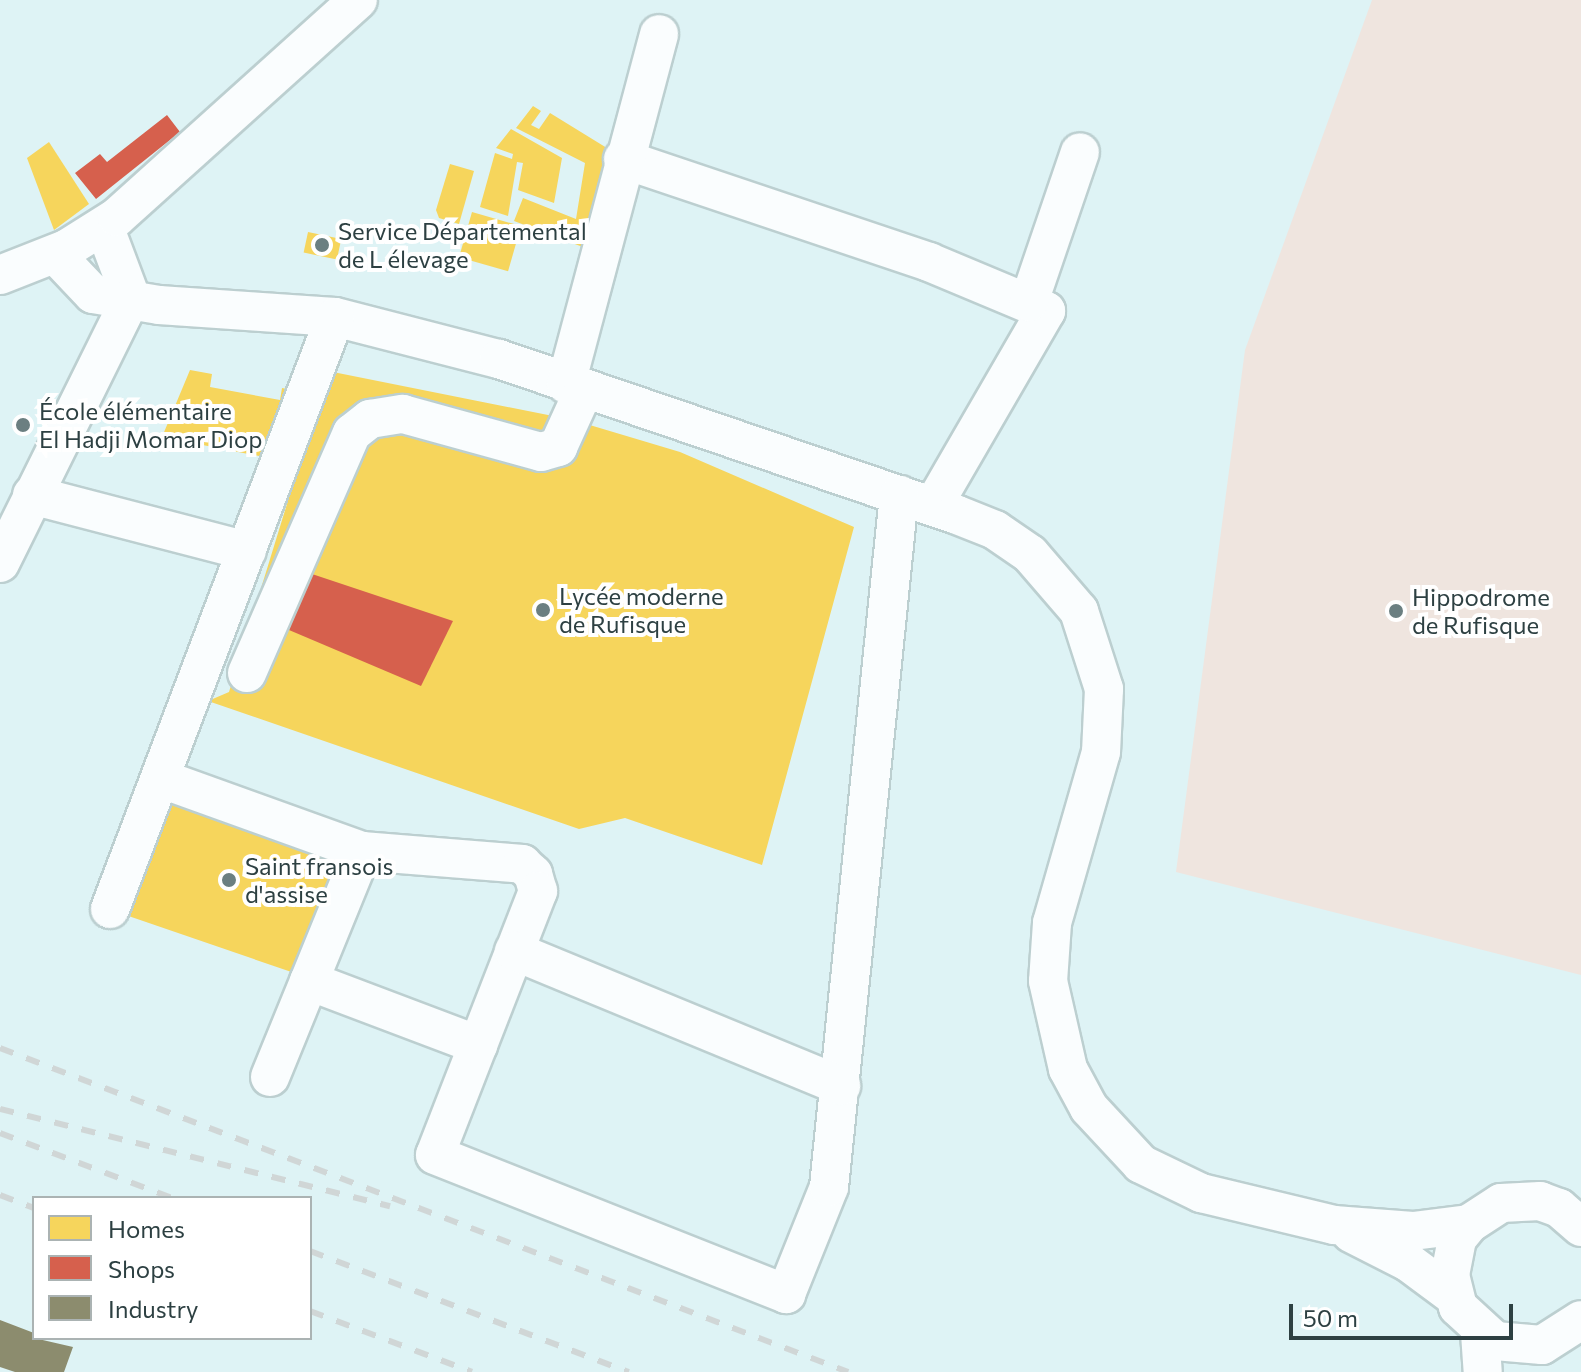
<!DOCTYPE html>
<html>
<head>
<meta charset="utf-8">
<style>
	body { margin:0 }
	#map { position:relative; width:1581px; height:1372px; overflow:hidden; background:#def3f5; font-family:Commissioner,sans-serif }
	div>[style] { position:absolute }
	.green>* { inset:0; background:#efe5df }
	.homes>* { inset:0; background:#f6d55c; transform-origin:0 0 }
	.shops>* { inset:0; background:#d6604d }
	.industry>* { inset:0; background:#8c8c6e }
	.roads { filter:drop-shadow(2px 0 #bccfd0) drop-shadow(-2px 0 #bccfd0) drop-shadow(0 2px #bccfd0) drop-shadow(0 -2px #bccfd0) }
	.minor>* { height:38px; margin:-19px; padding:0 19px; transform-origin:19px; border-radius:19px; background:#fafdfe }
	.rail>* { height:6px; margin-top:-3px; transform-origin:0; background:repeating-linear-gradient(90deg,#d0d6d6 0 14px,transparent 0 28px) }
	.dots>* { width:22px; height:22px; translate:-50% -50%; box-sizing:border-box; border:4px solid #fff; border-radius:50% }
	span { translate:-50% -50%; white-space:nowrap; text-align:center; line-height:1.15; -webkit-text-stroke:8px #fff; paint-order:stroke }
	.poi-label { font-size:24px; color:#2d4042 }
	.left { translate:0 -50%; text-align:left }
	.legend { position:absolute; left:32px; top:1196px; width:280px; height:144px; box-sizing:border-box; background:#fff; border:2px solid #abb3b3; margin:0; padding:10px 14px; list-style:none; font-size:24px; color:#2d4042 }
	.legend li { display:flex; align-items:center; gap:16px; height:40px }
	.legend b { width:40px; border:2px solid #abb3b3 }
	.scale { position:absolute; left:1289px; top:1304px; width:224px; height:36px; box-sizing:border-box; border:4px solid #2d4042; border-top:0; padding-left:10px; font-size:24px; line-height:28px; white-space:nowrap; color:#2d4042; -webkit-text-stroke:6px #fff; paint-order:stroke }
</style>
</head>
<body>
<div id="map">
	<div class="green">
		<div style="clip-path:polygon(1372px 0,1581px 0,1581px 975px,1176px 872px,1245px 350px)"></div>
	</div>
	<div class="homes">
		<div style="clip-path:polygon(533px 106px,541px 111px,531px 125px,539px 129px,550px 113px,615px 153px,596px 252px,514px 221px,523px 198px,576px 219px,585px 163px,516px 128px)"></div>
		<div style="clip-path:polygon(511px 129px,562px 158px,554px 203px,518px 190px,523px 163px,517px 162px,508px 216px,480px 207px,495px 153px,512px 159px,513px 154px,496px 148px)"></div>
		<div style="clip-path:polygon(49px 142px,89px 204px,54px 230px,27px 158px)"></div>
		<div style="clip-path:polygon(450px 164px,474px 171px,459px 224px,439px 218px,436px 210px)"></div>
		<div style="left:472px;top:212px;width:51px;height:47px;rotate:16deg"></div>
		<div style="left:308px;top:232px;width:34px;height:21px;rotate:12deg"></div>
		<div style="clip-path:polygon(190px 370px,212px 374px,210px 387px,280px 400px,282px 388px,297px 391px,274px 459px,162px 437px)"></div>
		<div style="clip-path:polygon(328px 371px,573px 420px,680px 452px,854px 527px,762px 865px,625px 818px,579px 829px,208px 701px,229px 692px)"></div>
		<div style="left:165px;top:791px;width:187px;height:130px;rotate:19deg"></div>
	</div>
	<div class="shops">
		<div style="clip-path:polygon(167px 115px,180px 132px,96px 199px,75px 173px,100px 154px,107px 162px)"></div>
		<div style="clip-path:polygon(309px 573px,453px 621px,421px 686px,289px 630px)"></div>
	</div>
	<div class="industry">
		<div style="clip-path:polygon(0 1320px,34px 1333px,34px 1338px,73px 1347px,64px 1372px,15px 1372px,0 1367px)"></div>
	</div>
	<div class="roads">
		<div class="minor">
			<div style="left:623px;top:159px;width:323px;rotate:18.6deg"></div>
			<div style="left:929px;top:262px;width:127px;rotate:22.7deg"></div>
			<div style="left:1046px;top:311px;width:225px;rotate:120.1deg"></div>
			<div style="left:104px;top:226px;width:77px;rotate:69.4deg"></div>
			<div style="left:55px;top:254px;width:55px;rotate:46.5deg"></div>
			<div style="left:93px;top:294px;width:67px;rotate:9.5deg"></div>
			<div style="left:159px;top:305px;width:176px;rotate:3.9deg"></div>
			<div style="left:335px;top:317px;width:169px;rotate:14.4deg"></div>
			<div style="left:499px;top:359px;width:482px;rotate:18.8deg"></div>
			<div style="left:955px;top:514px;width:43px;rotate:21.8deg"></div>
			<div style="left:995px;top:530px;width:42px;rotate:34.4deg"></div>
			<div style="left:1030px;top:554px;width:75px;rotate:49.3deg"></div>
			<div style="left:1079px;top:611px;width:82px;rotate:72.2deg"></div>
			<div style="left:1104px;top:689px;width:63px;rotate:92.7deg"></div>
			<div style="left:1101px;top:752px;width:178px;rotate:106deg"></div>
			<div style="left:1052px;top:923px;width:58px;rotate:93.9deg"></div>
			<div style="left:1048px;top:981px;width:90px;rotate:77.2deg"></div>
			<div style="left:1068px;top:1069px;width:44px;rotate:61.7deg"></div>
			<div style="left:1089px;top:1108px;width:76px;rotate:47.1deg"></div>
			<div style="left:1141px;top:1164px;width:67px;rotate:25.8deg"></div>
			<div style="left:1201px;top:1193px;width:137px;rotate:13.5deg"></div>
			<div style="left:1334px;top:1225px;width:79px;rotate:4.3deg"></div>
			<div style="left:1413px;top:1231px;width:56px;rotate:-7.1deg"></div>
			<div style="left:0;top:275px;width:71px;rotate:-21.5deg"></div>
			<div style="left:66px;top:249px;width:60px;rotate:-32.1deg"></div>
			<div style="left:117px;top:217px;width:324px;rotate:-42deg"></div>
			<div style="left:1029px;top:302px;width:158px;rotate:-71.2deg"></div>
			<div style="left:566px;top:384px;width:362px;rotate:-75.1deg"></div>
			<div style="left:32px;top:495px;width:222px;rotate:14.6deg"></div>
			<div style="left:0;top:563px;width:296px;rotate:-63.7deg"></div>
			<div style="left:247px;top:673px;width:262px;rotate:-66.4deg"></div>
			<div style="left:352px;top:433px;width:23px;rotate:-38deg"></div>
			<div style="left:370px;top:419px;width:33px;rotate:-9deg"></div>
			<div style="left:403px;top:414px;width:143px;rotate:15.4deg"></div>
			<div style="left:541px;top:452px;width:18px;rotate:-16deg"></div>
			<div style="left:558px;top:447px;width:63px;rotate:-65.5deg"></div>
			<div style="left:162px;top:779px;width:213px;rotate:19.8deg"></div>
			<div style="left:362px;top:851px;width:161px;rotate:4.6deg"></div>
			<div style="left:522px;top:864px;width:15px;rotate:42deg"></div>
			<div style="left:533px;top:874px;width:18px;rotate:74deg"></div>
			<div style="left:538px;top:891px;width:283px;rotate:111.3deg"></div>
			<div style="left:435px;top:1155px;width:378px;rotate:21.6deg"></div>
			<div style="left:786px;top:1294px;width:115px;rotate:-68.1deg"></div>
			<div style="left:829px;top:1187px;width:696px;rotate:-84.22deg"></div>
			<div style="left:110px;top:909px;width:633px;rotate:-69.19deg"></div>
			<div style="left:514px;top:951px;width:354px;rotate:22.4deg"></div>
			<div style="left:309px;top:981px;width:181px;rotate:20.7deg"></div>
			<div style="left:270px;top:1077px;width:244px;rotate:-67.8deg"></div>
			<div style="left:1581px;top:1227px;width:29px;rotate:-139deg"></div>
			<div style="left:1559px;top:1208px;width:20px;rotate:-160deg"></div>
			<div style="left:1540px;top:1201px;width:39px;rotate:177deg"></div>
			<div style="left:1501px;top:1203px;width:38px;rotate:147deg"></div>
			<div style="left:1469px;top:1224px;width:19px;rotate:129deg"></div>
			<div style="left:1457px;top:1239px;width:37px;rotate:101deg"></div>
			<div style="left:1450px;top:1275px;width:33px;rotate:76deg"></div>
			<div style="left:1458px;top:1307px;width:50px;rotate:42.6deg"></div>
			<div style="left:1495px;top:1341px;width:47px;rotate:4.9deg"></div>
			<div style="left:1542px;top:1345px;width:46px;rotate:-32.7deg"></div>
			<div style="left:1351px;top:1233px;width:64px;rotate:27deg"></div>
			<div style="left:1408px;top:1262px;width:57px;rotate:36.5deg"></div>
			<div style="left:1480px;top:1333px;width:39px;rotate:86deg"></div>
		</div>
	</div>
	<div class="rail">
		<div style="left:0;top:1048px;width:908px;rotate:20.91deg"></div>
		<div style="left:0;top:1109px;width:402px;rotate:14deg"></div>
		<div style="left:0;top:1133px;width:184px;rotate:20.7deg"></div>
		<div style="left:0;top:1195px;width:36px;rotate:21deg"></div>
		<div style="left:310px;top:1251px;width:341px;rotate:20.8deg"></div>
		<div style="left:310px;top:1311px;width:173px;rotate:20.6deg"></div>
	</div>
	<div class="dots">
		<div style="left:322px;top:245px;background:#6b7f81"></div>
		<div style="left:23px;top:425px;background:#6b7f81"></div>
		<div style="left:543px;top:610px;background:#6b7f81"></div>
		<div style="left:1396px;top:611px;background:#6b7f81"></div>
		<div style="left:229px;top:880px;background:#6b7f81"></div>
	</div>
	<div class="poi-label">
		<span class="left" style="left:338px;top:245px">Service Départemental<br>de L élevage</span>
		<span class="left" style="left:39px;top:425px">École élémentaire<br>El Hadji Momar Diop</span>
		<span class="left" style="left:559px;top:610px">Lycée moderne<br>de Rufisque</span>
		<span class="left" style="left:1412px;top:611px">Hippodrome<br>de Rufisque</span>
		<span class="left" style="left:245px;top:880px">Saint fransois<br>d'assise</span>
	</div>
	<ul class="legend">
	<li><b style="height:22px;background:#f6d55c"></b>Homes</li>
	<li><b style="height:22px;background:#d6604d"></b>Shops</li>
	<li><b style="height:22px;background:#8c8c6e"></b>Industry</li>
	</ul>
	<div class="scale">50 m</div>
</div>
</body>
</html>
